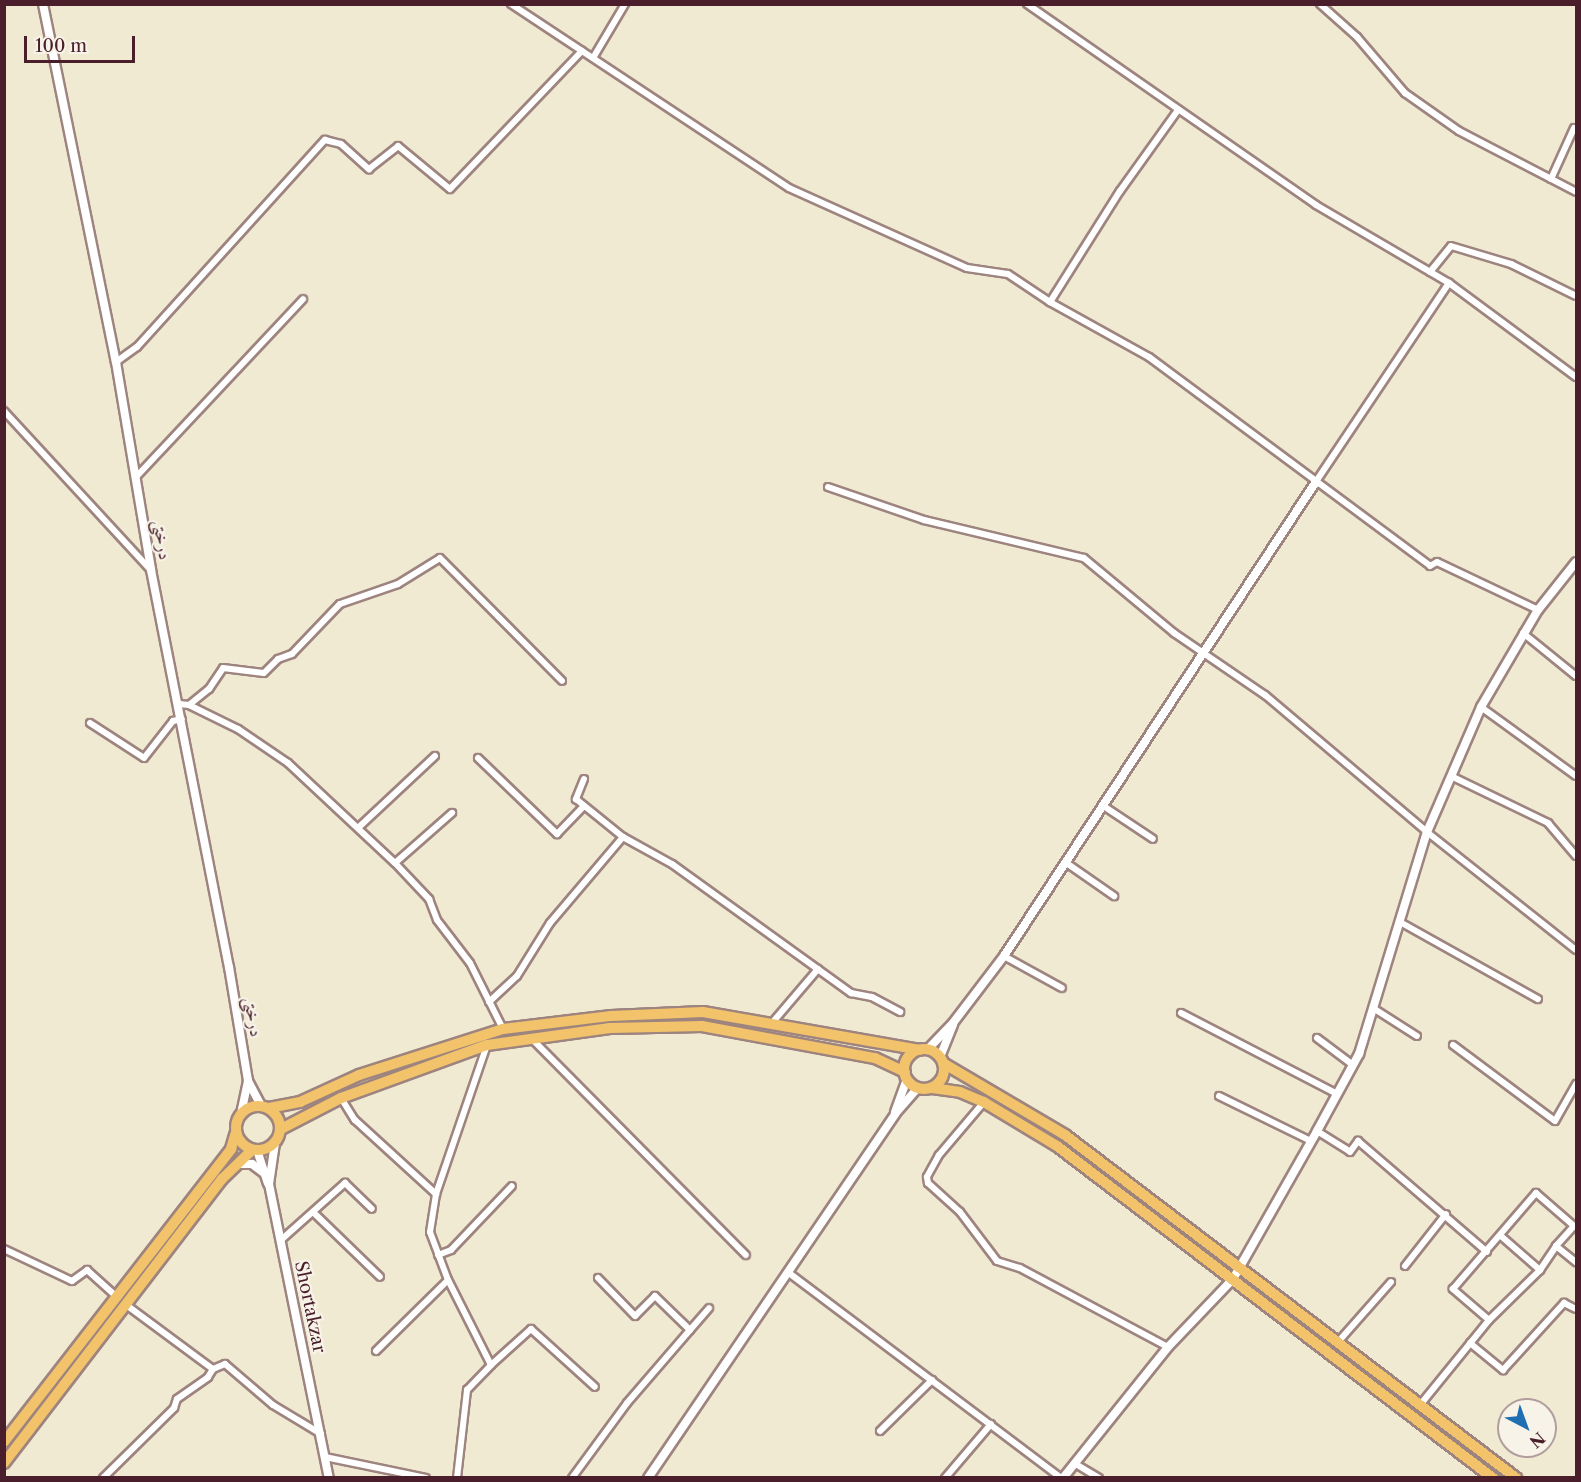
<!DOCTYPE html>
<html>
<head>
<meta charset="utf-8">
<style>
	body { margin:0 }
	#map { position:relative; width:1581px; height:1482px; overflow:hidden; background:#f1ead3; font-family:"Libre Caslon Text",Amiri,serif }
	div>[style] { position:absolute }
	.roads { filter:drop-shadow(2px 0 #9e847f) drop-shadow(-2px 0 #9e847f) drop-shadow(0 2px #9e847f) drop-shadow(0 -2px #9e847f) }
	.minor>* { height:6px; margin:-3px; padding:0 3px; transform-origin:3px; border-radius:3px; background:#fff }
	.tertiary>* { height:8px; margin:-4px; padding:0 4px; transform-origin:4px; border-radius:4px; background:#fff }
	.trunk>* { height:10px; margin:-5px; padding:0 5px; transform-origin:5px; border-radius:5px; background:#f2c36a }
	.trunk>.ring { margin:-5px; padding:0; box-sizing:content-box; background:none; border:10px solid #f2c36a; border-radius:50% }
	span { translate:-50% -50%; white-space:nowrap; text-align:center; line-height:1.15; -webkit-text-stroke:4.5px #f7f3e8; paint-order:stroke }
	.street-label { font-size:18px; color:#4a1f2b }
	.frame { position:absolute; inset:0; border:6px solid #4a1f2b; pointer-events:none }
	.north { position:absolute; left:1497px; top:1398px; width:60px; height:60px; box-sizing:border-box; background:#f7f3e8; border:2px solid #b29e9c; border-radius:50%; rotate:139deg; font-size:16px; font-weight:700; line-height:24px; text-align:center; color:#4a1f2b }
	.north::after { content:''; display:block; margin:auto; width:21px; height:27px; background:#1f6fb2; clip-path:polygon(50% 0,100% 100%,50% 72%,0 100%) }
	.scale { position:absolute; left:24px; top:36px; width:111px; height:27px; box-sizing:border-box; border:3px solid #4a1f2b; border-top:0; padding-left:8px; font-size:18px; line-height:21px; white-space:nowrap; color:#4a1f2b; -webkit-text-stroke:4px #f7f3e8; paint-order:stroke }
</style>
</head>
<body>
<div id="map">
	<div class="roads">
		<div class="minor">
			<div style="left:511px;top:4px;width:333px;rotate:33.5deg"></div>
			<div style="left:789px;top:188px;width:195px;rotate:24.2deg"></div>
			<div style="left:967px;top:268px;width:41px;rotate:8.3deg"></div>
			<div style="left:1008px;top:274px;width:50px;rotate:33.7deg"></div>
			<div style="left:1050px;top:302px;width:113px;rotate:29.1deg"></div>
			<div style="left:1149px;top:357px;width:350px;rotate:36.6deg"></div>
			<div style="left:1430px;top:566px;width:8px;rotate:-30deg"></div>
			<div style="left:1437px;top:562px;width:112px;rotate:25.4deg"></div>
			<div style="left:1027px;top:4px;width:352px;rotate:34.8deg"></div>
			<div style="left:1316px;top:205px;width:154px;rotate:30.4deg"></div>
			<div style="left:1449px;top:283px;width:158px;rotate:36.5deg"></div>
			<div style="left:1320px;top:4px;width:50px;rotate:41.7deg"></div>
			<div style="left:1357px;top:37px;width:74px;rotate:49.4deg"></div>
			<div style="left:1405px;top:93px;width:66px;rotate:35.1deg"></div>
			<div style="left:1459px;top:131px;width:132px;rotate:27.5deg"></div>
			<div style="left:593px;top:58px;width:63px;rotate:-59.3deg"></div>
			<div style="left:1551px;top:179px;width:56px;rotate:-65.7deg"></div>
			<div style="left:1430px;top:272px;width:33px;rotate:-51deg"></div>
			<div style="left:1451px;top:246px;width:63px;rotate:16.7deg"></div>
			<div style="left:1511px;top:264px;width:72px;rotate:26.2deg"></div>
			<div style="left:1050px;top:302px;width:131px;rotate:-57.8deg"></div>
			<div style="left:1120px;top:191px;width:100px;rotate:-54.4deg"></div>
			<div style="left:116px;top:362px;width:26px;rotate:-36deg"></div>
			<div style="left:137px;top:347px;width:280px;rotate:-47.8deg"></div>
			<div style="left:325px;top:140px;width:16px;rotate:14deg"></div>
			<div style="left:341px;top:144px;width:38px;rotate:42deg"></div>
			<div style="left:369px;top:169px;width:37px;rotate:-38deg"></div>
			<div style="left:398px;top:146px;width:67px;rotate:39.6deg"></div>
			<div style="left:450px;top:189px;width:191px;rotate:-46.3deg"></div>
			<div style="left:4px;top:411px;width:215px;rotate:47.3deg"></div>
			<div style="left:136px;top:477px;width:244px;rotate:-46.8deg"></div>
			<div style="left:1315px;top:483px;width:241px;rotate:-56.2deg"></div>
			<div style="left:828px;top:487px;width:102px;rotate:19deg"></div>
			<div style="left:924px;top:520px;width:164px;rotate:13.4deg"></div>
			<div style="left:1084px;top:558px;width:117px;rotate:39.8deg"></div>
			<div style="left:1174px;top:633px;width:110px;rotate:34.3deg"></div>
			<div style="left:1265px;top:695px;width:212px;rotate:40.2deg"></div>
			<div style="left:1427px;top:832px;width:190px;rotate:38.4deg"></div>
			<div style="left:1523px;top:633px;width:68px;rotate:39.1deg"></div>
			<div style="left:179px;top:704px;width:10px;rotate:6deg"></div>
			<div style="left:189px;top:705px;width:55px;rotate:26.1deg"></div>
			<div style="left:238px;top:729px;width:60px;rotate:34.2deg"></div>
			<div style="left:288px;top:763px;width:146px;rotate:43.1deg"></div>
			<div style="left:395px;top:863px;width:50px;rotate:46.6deg"></div>
			<div style="left:429px;top:899px;width:22px;rotate:69deg"></div>
			<div style="left:437px;top:920px;width:54px;rotate:52.5deg"></div>
			<div style="left:470px;top:963px;width:74px;rotate:63.4deg"></div>
			<div style="left:189px;top:705px;width:26px;rotate:-39deg"></div>
			<div style="left:209px;top:689px;width:25px;rotate:-56deg"></div>
			<div style="left:223px;top:668px;width:41px;rotate:7deg"></div>
			<div style="left:264px;top:673px;width:20px;rotate:-45deg"></div>
			<div style="left:278px;top:659px;width:15px;rotate:-20deg"></div>
			<div style="left:292px;top:654px;width:69px;rotate:-46.2deg"></div>
			<div style="left:340px;top:604px;width:61px;rotate:-19deg"></div>
			<div style="left:398px;top:584px;width:49px;rotate:-31.8deg"></div>
			<div style="left:440px;top:558px;width:173px;rotate:45.2deg"></div>
			<div style="left:1481px;top:707px;width:117px;rotate:36deg"></div>
			<div style="left:90px;top:723px;width:64px;rotate:32.9deg"></div>
			<div style="left:144px;top:758px;width:47px;rotate:-51.9deg"></div>
			<div style="left:173px;top:721px;width:9px;rotate:-13deg"></div>
			<div style="left:478px;top:758px;width:110px;rotate:43.9deg"></div>
			<div style="left:557px;top:834px;width:39px;rotate:-46deg"></div>
			<div style="left:1453px;top:777px;width:106px;rotate:25.8deg"></div>
			<div style="left:1548px;top:823px;width:43px;rotate:49.7deg"></div>
			<div style="left:584px;top:779px;width:22px;rotate:112deg"></div>
			<div style="left:576px;top:799px;width:60px;rotate:39deg"></div>
			<div style="left:1102px;top:805px;width:61px;rotate:33.7deg"></div>
			<div style="left:359px;top:827px;width:104px;rotate:-43.1deg"></div>
			<div style="left:1065px;top:862px;width:60px;rotate:34.8deg"></div>
			<div style="left:395px;top:863px;width:76px;rotate:-41.3deg"></div>
			<div style="left:1400px;top:922px;width:158px;rotate:29.2deg"></div>
			<div style="left:1004px;top:956px;width:66px;rotate:28.9deg"></div>
			<div style="left:489px;top:1002px;width:38px;rotate:-43deg"></div>
			<div style="left:517px;top:976px;width:62px;rotate:-58.1deg"></div>
			<div style="left:550px;top:923px;width:113px;rotate:-49.7deg"></div>
			<div style="left:623px;top:837px;width:56px;rotate:28.9deg"></div>
			<div style="left:672px;top:864px;width:221px;rotate:35.8deg"></div>
			<div style="left:851px;top:993px;width:21px;rotate:11deg"></div>
			<div style="left:872px;top:997px;width:32px;rotate:28deg"></div>
			<div style="left:1373px;top:1008px;width:52px;rotate:32.5deg"></div>
			<div style="left:1181px;top:1013px;width:176px;rotate:27.4deg"></div>
			<div style="left:772px;top:1023px;width:71px;rotate:-49.6deg"></div>
			<div style="left:1317px;top:1038px;width:45px;rotate:36.9deg"></div>
			<div style="left:532px;top:1039px;width:304px;rotate:45.3deg"></div>
			<div style="left:1453px;top:1045px;width:127px;rotate:36.7deg"></div>
			<div style="left:1555px;top:1121px;width:43px;rotate:-60.4deg"></div>
			<div style="left:1219px;top:1096px;width:102px;rotate:26.1deg"></div>
			<div style="left:341px;top:1098px;width:26px;rotate:58deg"></div>
			<div style="left:355px;top:1120px;width:110px;rotate:42.4deg"></div>
			<div style="left:984px;top:1102px;width:70px;rotate:130.3deg"></div>
			<div style="left:939px;top:1155px;width:25px;rotate:119deg"></div>
			<div style="left:927px;top:1177px;width:6px;rotate:81deg"></div>
			<div style="left:928px;top:1183px;width:43px;rotate:42.2deg"></div>
			<div style="left:960px;top:1212px;width:61px;rotate:52.9deg"></div>
			<div style="left:997px;top:1261px;width:24px;rotate:17deg"></div>
			<div style="left:1020px;top:1268px;width:168px;rotate:28.1deg"></div>
			<div style="left:1317px;top:1131px;width:39px;rotate:32deg"></div>
			<div style="left:1350px;top:1152px;width:14px;rotate:-54deg"></div>
			<div style="left:1358px;top:1141px;width:170px;rotate:40.7deg"></div>
			<div style="left:313px;top:1212px;width:93px;rotate:44.1deg"></div>
			<div style="left:1501px;top:1236px;width:52px;rotate:41.1deg"></div>
			<div style="left:281px;top:1240px;width:86px;rotate:-41.7deg"></div>
			<div style="left:345px;top:1183px;width:37px;rotate:44deg"></div>
			<div style="left:4px;top:1249px;width:75px;rotate:25.2deg"></div>
			<div style="left:72px;top:1281px;width:19px;rotate:-36deg"></div>
			<div style="left:87px;top:1270px;width:40px;rotate:42deg"></div>
			<div style="left:438px;top:1255px;width:14px;rotate:-21deg"></div>
			<div style="left:451px;top:1250px;width:88px;rotate:-46.4deg"></div>
			<div style="left:1405px;top:1266px;width:66px;rotate:-51.7deg"></div>
			<div style="left:789px;top:1273px;width:341px;rotate:37deg"></div>
			<div style="left:125px;top:1304px;width:109px;rotate:36.5deg"></div>
			<div style="left:213px;top:1369px;width:13px;rotate:-23deg"></div>
			<div style="left:225px;top:1364px;width:63px;rotate:40.5deg"></div>
			<div style="left:273px;top:1405px;width:56px;rotate:31.1deg"></div>
			<div style="left:1489px;top:1320px;width:71px;rotate:-44.4deg"></div>
			<div style="left:1540px;top:1270px;width:29px;rotate:-56deg"></div>
			<div style="left:690px;top:1330px;width:29px;rotate:-49deg"></div>
			<div style="left:1338px;top:1342px;width:80px;rotate:-48.5deg"></div>
			<div style="left:1470px;top:1343px;width:43px;rotate:39.3deg"></div>
			<div style="left:1503px;top:1370px;width:91px;rotate:-47.7deg"></div>
			<div style="left:1564px;top:1303px;width:13px;rotate:27deg"></div>
			<div style="left:376px;top:1351px;width:101px;rotate:-44.6deg"></div>
			<div style="left:491px;top:1365px;width:54px;rotate:-42deg"></div>
			<div style="left:531px;top:1329px;width:86px;rotate:42.2deg"></div>
			<div style="left:1420px;top:1405px;width:109px;rotate:-50.9deg"></div>
			<div style="left:1489px;top:1320px;width:48px;rotate:-139.3deg"></div>
			<div style="left:1453px;top:1289px;width:127px;rotate:-49.2deg"></div>
			<div style="left:1536px;top:1193px;width:50px;rotate:41deg"></div>
			<div style="left:1574px;top:1226px;width:27px;rotate:132deg"></div>
			<div style="left:1556px;top:1246px;width:26px;rotate:39deg"></div>
			<div style="left:880px;top:1431px;width:73px;rotate:-44.4deg"></div>
			<div style="left:325px;top:1457px;width:103px;rotate:11.7deg"></div>
			<div style="left:1074px;top:1463px;width:29px;rotate:31deg"></div>
			<div style="left:103px;top:1478px;width:100px;rotate:-44.6deg"></div>
			<div style="left:174px;top:1408px;width:9px;rotate:-72deg"></div>
			<div style="left:177px;top:1399px;width:38px;rotate:-35deg"></div>
			<div style="left:208px;top:1377px;width:9px;rotate:-58deg"></div>
			<div style="left:457px;top:1478px;width:89px;rotate:-83.5deg"></div>
			<div style="left:467px;top:1390px;width:35px;rotate:-46deg"></div>
			<div style="left:491px;top:1365px;width:95px;rotate:-116.8deg"></div>
			<div style="left:448px;top:1280px;width:51px;rotate:-110.6deg"></div>
			<div style="left:430px;top:1232px;width:38px;rotate:-81deg"></div>
			<div style="left:436px;top:1194px;width:157px;rotate:-71.1deg"></div>
			<div style="left:572px;top:1478px;width:93px;rotate:-53.7deg"></div>
			<div style="left:627px;top:1403px;width:96px;rotate:-49.2deg"></div>
			<div style="left:690px;top:1330px;width:49px;rotate:-135.8deg"></div>
			<div style="left:655px;top:1296px;width:28px;rotate:135deg"></div>
			<div style="left:635px;top:1316px;width:53px;rotate:-134.2deg"></div>
			<div style="left:945px;top:1478px;width:71px;rotate:-49.6deg"></div>
		</div>
		<div class="tertiary">
			<div style="left:43px;top:4px;width:365px;rotate:78.5deg"></div>
			<div style="left:116px;top:362px;width:211px;rotate:80.4deg"></div>
			<div style="left:151px;top:570px;width:405px;rotate:78.9deg"></div>
			<div style="left:229px;top:967px;width:116px;rotate:80.5deg"></div>
			<div style="left:248px;top:1081px;width:34px;rotate:102deg"></div>
			<div style="left:927px;top:1050px;width:37px;rotate:-46deg"></div>
			<div style="left:953px;top:1023px;width:84px;rotate:-52.7deg"></div>
			<div style="left:1004px;top:956px;width:566px;rotate:-56.67deg"></div>
			<div style="left:940px;top:1057px;width:35px;rotate:-68deg"></div>
			<div style="left:248px;top:1081px;width:27px;rotate:62deg"></div>
			<div style="left:895px;top:1112px;width:35px;rotate:-70deg"></div>
			<div style="left:275px;top:1143px;width:41px;rotate:98.3deg"></div>
			<div style="left:269px;top:1184px;width:300px;rotate:78.5deg"></div>
			<div style="left:257px;top:1150px;width:35px;rotate:72deg"></div>
			<div style="left:238px;top:1164px;width:14px"></div>
			<div style="left:252px;top:1164px;width:15px;rotate:37deg"></div>
			<div style="left:648px;top:1478px;width:440px;rotate:-55.8deg"></div>
			<div style="left:895px;top:1114px;width:35px;rotate:-49deg"></div>
			<div style="left:1063px;top:1478px;width:168px;rotate:-51.3deg"></div>
			<div style="left:1168px;top:1347px;width:94px;rotate:-46.3deg"></div>
			<div style="left:1233px;top:1279px;width:170px;rotate:-60.4deg"></div>
			<div style="left:1317px;top:1131px;width:88px;rotate:-61.4deg"></div>
			<div style="left:1359px;top:1054px;width:232px;rotate:-73deg"></div>
			<div style="left:1427px;top:832px;width:136px;rotate:-66.6deg"></div>
			<div style="left:1481px;top:707px;width:113px;rotate:-59.6deg"></div>
			<div style="left:1538px;top:610px;width:61px;rotate:-51.6deg"></div>
		</div>
		<div class="trunk">
			<div class="ring" style="left:904px;top:1049px;width:30px;height:30px"></div>
			<div style="left:943px;top:1063px;width:142px;rotate:30.5deg"></div>
			<div style="left:1065px;top:1135px;width:567px;rotate:37.25deg"></div>
			<div style="left:932px;top:1088px;width:28px;rotate:8deg"></div>
			<div style="left:960px;top:1092px;width:26px;rotate:23deg"></div>
			<div style="left:984px;top:1102px;width:85px;rotate:31.1deg"></div>
			<div style="left:1057px;top:1146px;width:548px;rotate:37.29deg"></div>
			<div class="ring" style="left:236px;top:1106px;width:34px;height:34px"></div>
			<div style="left:269px;top:1108px;width:32px;rotate:-11deg"></div>
			<div style="left:300px;top:1102px;width:65px;rotate:-24.6deg"></div>
			<div style="left:359px;top:1075px;width:151px;rotate:-17.7deg"></div>
			<div style="left:503px;top:1029px;width:109px;rotate:-6.9deg"></div>
			<div style="left:611px;top:1016px;width:92px;rotate:-2.5deg"></div>
			<div style="left:703px;top:1012px;width:220px;rotate:9.9deg"></div>
			<div style="left:281px;top:1129px;width:68px;rotate:-27.3deg"></div>
			<div style="left:341px;top:1098px;width:155px;rotate:-20deg"></div>
			<div style="left:487px;top:1045px;width:124px;rotate:-7.9deg"></div>
			<div style="left:610px;top:1028px;width:92px;rotate:-1.2deg"></div>
			<div style="left:702px;top:1026px;width:176px;rotate:10.5deg"></div>
			<div style="left:875px;top:1058px;width:33px;rotate:25deg"></div>
			<div style="left:4px;top:1442px;width:371px;rotate:-52.2deg"></div>
			<div style="left:231px;top:1149px;width:15px;rotate:-74deg"></div>
			<div style="left:4px;top:1463px;width:358px;rotate:-52.5deg"></div>
			<div style="left:222px;top:1179px;width:42px;rotate:-44deg"></div>
		</div>
	</div>
	<div class="street-label">
		<span style="left:162px;top:540px;rotate:81deg">درختی</span>
		<span style="left:253px;top:1017px;rotate:80deg">درختی</span>
		<span style="left:310px;top:1307px;rotate:78deg">Shortakzar</span>
	</div>
	<div class="frame"></div>
	<div class="north">N</div>
	<div class="scale">100 m</div>
</div>
</body>
</html>
